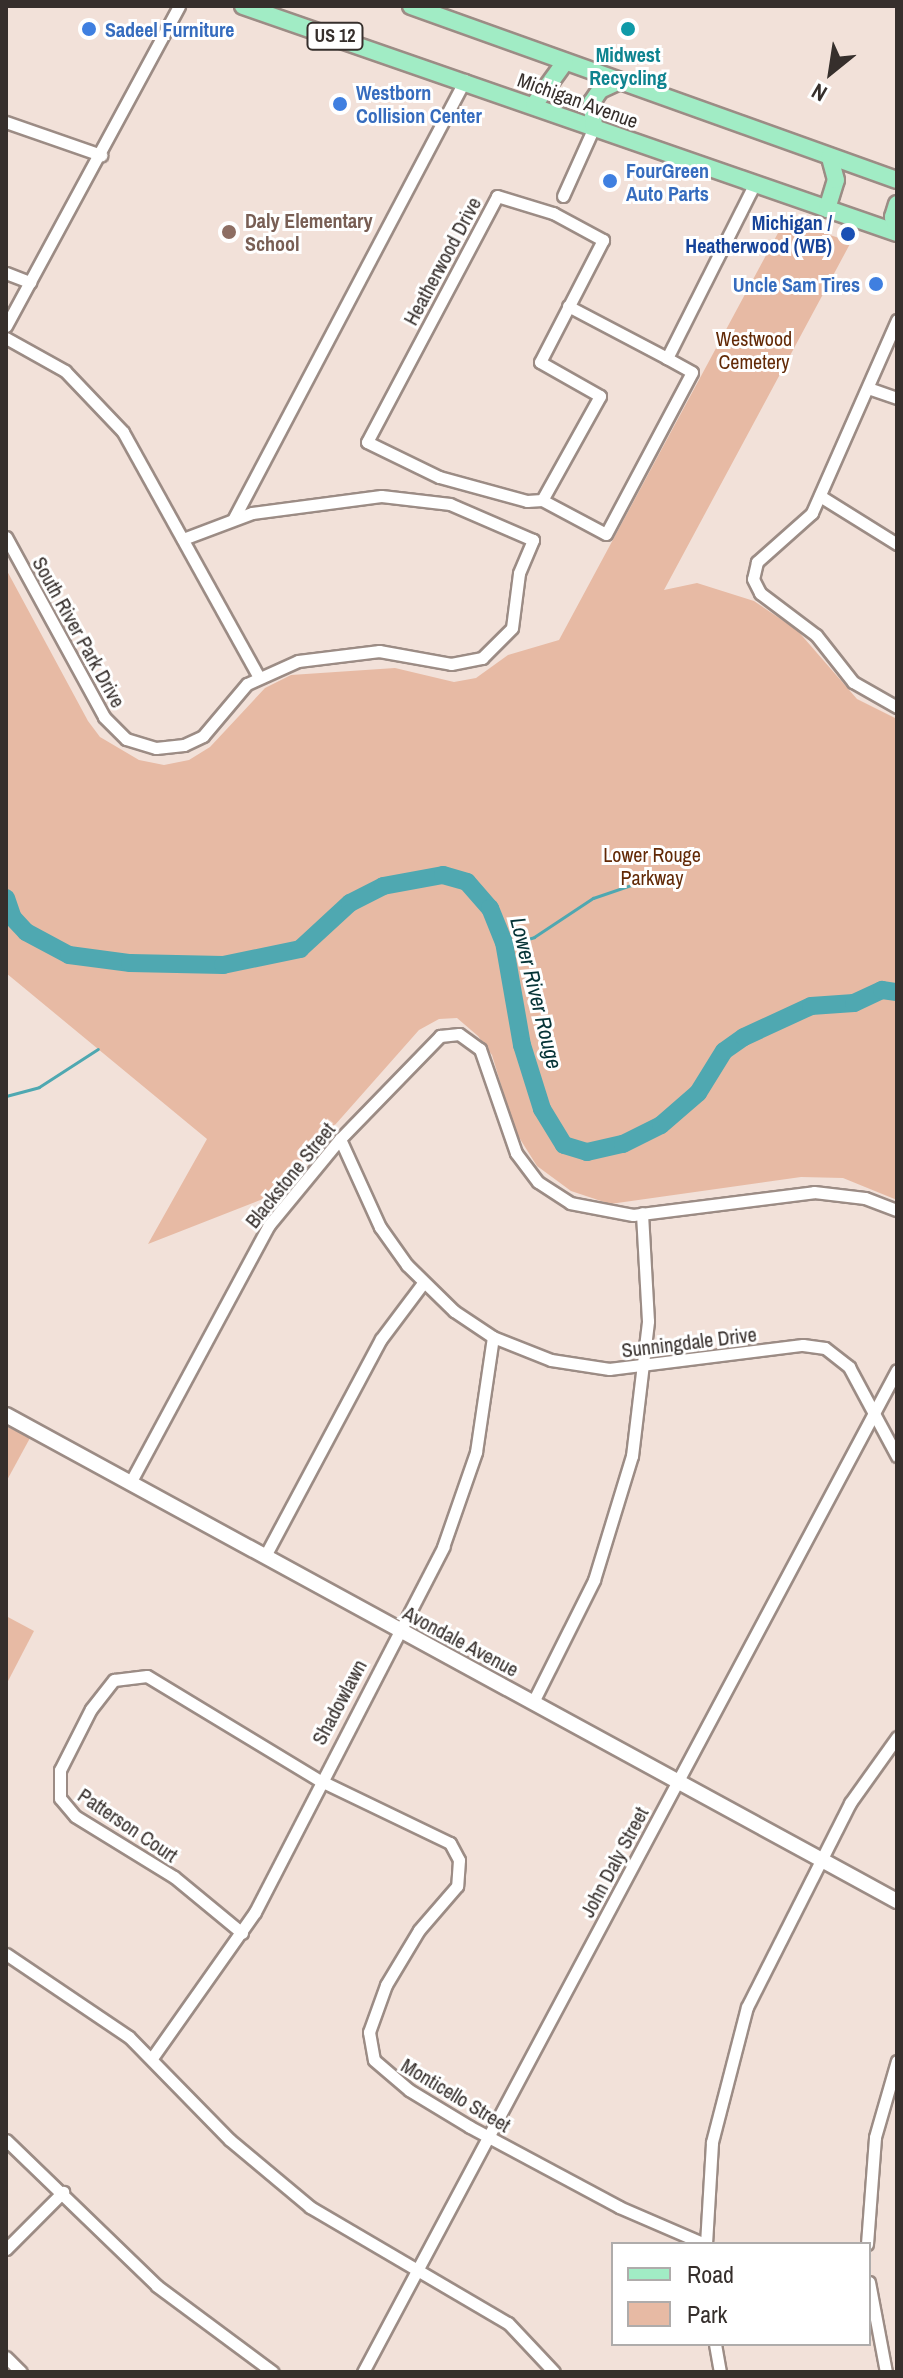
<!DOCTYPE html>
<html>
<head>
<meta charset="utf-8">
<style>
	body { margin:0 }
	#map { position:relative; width:903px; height:2378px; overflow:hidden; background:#f2e1d9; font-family:"Archivo Narrow",sans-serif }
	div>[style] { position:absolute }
	.green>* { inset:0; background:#e7baa4 }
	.stream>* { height:3px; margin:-1.5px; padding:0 1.5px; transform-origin:1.5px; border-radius:1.5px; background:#4fa8b1 }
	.river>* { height:18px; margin:-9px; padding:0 9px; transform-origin:9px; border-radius:9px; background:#4fa8b1 }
	.roads { filter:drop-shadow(2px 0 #9c8c85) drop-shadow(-2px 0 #9c8c85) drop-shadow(0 2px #9c8c85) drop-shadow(0 -2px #9c8c85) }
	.street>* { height:11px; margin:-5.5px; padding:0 5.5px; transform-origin:5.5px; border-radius:5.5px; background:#fff }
	.secondary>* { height:14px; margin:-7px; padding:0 7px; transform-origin:7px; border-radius:7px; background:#fff }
	.primary>* { height:16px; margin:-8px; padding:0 8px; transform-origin:8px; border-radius:8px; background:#a1ecc5 }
	.dots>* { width:22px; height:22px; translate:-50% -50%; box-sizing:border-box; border:4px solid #fff; border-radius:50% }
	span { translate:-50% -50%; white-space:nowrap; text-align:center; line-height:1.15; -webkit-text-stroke:6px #fff; paint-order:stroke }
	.shield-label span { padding:2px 6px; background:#fff; border:2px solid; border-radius:6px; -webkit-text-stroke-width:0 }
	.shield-label { font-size:18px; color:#362f2c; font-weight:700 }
	.shop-label { font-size:20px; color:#366cbe; font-weight:700 }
	.left { translate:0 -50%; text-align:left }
	.right { translate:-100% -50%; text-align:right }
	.culture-label { font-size:20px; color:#0d838f; font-weight:700 }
	.street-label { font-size:20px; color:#362f2c }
	.education-label { font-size:20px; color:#785e54; font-weight:700 }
	.transit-label { font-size:20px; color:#164399; font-weight:700 }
	.park-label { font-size:20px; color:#622906 }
	.water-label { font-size:22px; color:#053336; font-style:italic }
	.frame { position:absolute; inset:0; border:8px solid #362f2c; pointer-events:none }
	.legend { position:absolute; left:611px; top:2242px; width:260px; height:104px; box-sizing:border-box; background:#fff; border:2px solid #afacab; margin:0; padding:10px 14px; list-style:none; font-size:24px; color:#362f2c }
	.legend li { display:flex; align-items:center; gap:16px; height:40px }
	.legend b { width:40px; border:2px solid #afacab }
	.north { position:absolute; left:791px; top:32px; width:80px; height:80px; -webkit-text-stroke:6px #fff; paint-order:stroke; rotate:210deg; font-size:22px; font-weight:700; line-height:32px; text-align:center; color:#362f2c }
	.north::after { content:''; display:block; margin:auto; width:28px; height:36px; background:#362f2c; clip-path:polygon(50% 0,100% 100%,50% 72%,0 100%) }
</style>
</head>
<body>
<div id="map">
	<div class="green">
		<div style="clip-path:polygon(785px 220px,851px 242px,664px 590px,697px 583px,754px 601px,797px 630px,857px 699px,897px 719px,897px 1200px,843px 1178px,801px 1177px,610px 1204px,571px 1191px,537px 1166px,515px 1131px,492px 1055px,478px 1036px,457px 1018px,439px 1019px,419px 1030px,273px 1195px,148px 1244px,207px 1139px,6px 973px,6px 569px,88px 721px,100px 737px,139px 760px,164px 765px,189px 760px,210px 747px,265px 688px,291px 675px,395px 668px,454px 682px,476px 678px,508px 655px,559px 640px)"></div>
		<div style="clip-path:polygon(6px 1426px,30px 1438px,6px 1482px)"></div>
		<div style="clip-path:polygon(6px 1616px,34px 1631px,6px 1685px)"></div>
	</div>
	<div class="stream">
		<div style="left:505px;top:945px;width:30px;rotate:-15deg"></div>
		<div style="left:534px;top:937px;width:71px;rotate:-33.5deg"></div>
		<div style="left:593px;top:898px;width:53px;rotate:-18.8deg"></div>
		<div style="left:643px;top:881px;width:31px;rotate:-2deg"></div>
		<div style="left:6px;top:1096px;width:34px;rotate:-15deg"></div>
		<div style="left:39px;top:1087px;width:70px;rotate:-32.8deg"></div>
	</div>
	<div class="river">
		<div style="left:6px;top:898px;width:21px;rotate:71deg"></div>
		<div style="left:13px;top:918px;width:19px;rotate:47deg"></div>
		<div style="left:26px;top:932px;width:49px;rotate:28.1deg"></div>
		<div style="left:69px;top:955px;width:62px;rotate:7.5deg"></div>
		<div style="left:130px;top:963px;width:93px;rotate:1.2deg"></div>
		<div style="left:223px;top:965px;width:79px;rotate:-11.7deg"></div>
		<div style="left:300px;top:949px;width:68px;rotate:-42.6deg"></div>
		<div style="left:350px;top:903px;width:37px;rotate:-27deg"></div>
		<div style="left:383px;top:886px;width:61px;rotate:-10.4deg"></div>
		<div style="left:443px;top:875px;width:25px;rotate:16deg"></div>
		<div style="left:467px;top:882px;width:35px;rotate:49deg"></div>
		<div style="left:490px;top:908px;width:37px;rotate:68deg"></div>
		<div style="left:504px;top:942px;width:105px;rotate:80.1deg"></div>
		<div style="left:522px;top:1045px;width:67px;rotate:72.6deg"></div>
		<div style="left:542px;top:1109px;width:42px;rotate:58.6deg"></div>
		<div style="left:564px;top:1145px;width:24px;rotate:17deg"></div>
		<div style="left:587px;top:1152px;width:37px;rotate:-13deg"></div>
		<div style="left:623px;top:1144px;width:42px;rotate:-26.6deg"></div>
		<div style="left:661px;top:1125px;width:49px;rotate:-40.9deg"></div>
		<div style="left:698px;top:1093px;width:49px;rotate:-58.2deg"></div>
		<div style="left:724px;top:1051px;width:24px;rotate:-35deg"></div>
		<div style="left:744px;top:1037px;width:74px;rotate:-24.8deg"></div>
		<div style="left:811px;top:1006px;width:43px;rotate:-4deg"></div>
		<div style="left:854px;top:1003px;width:31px;rotate:-25deg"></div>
		<div style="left:882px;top:990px;width:15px;rotate:8deg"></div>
	</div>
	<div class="roads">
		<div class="street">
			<div style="left:6px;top:122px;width:101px;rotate:19.2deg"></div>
			<div style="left:497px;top:196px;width:59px;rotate:16.9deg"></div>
			<div style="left:553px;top:213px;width:57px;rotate:28.4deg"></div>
			<div style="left:603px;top:240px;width:137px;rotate:117.3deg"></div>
			<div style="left:540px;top:362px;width:69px;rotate:29.5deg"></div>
			<div style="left:600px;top:396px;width:119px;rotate:119.1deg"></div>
			<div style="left:542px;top:500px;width:15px;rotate:176deg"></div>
			<div style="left:527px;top:501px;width:91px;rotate:-164.7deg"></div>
			<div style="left:439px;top:477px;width:80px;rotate:-154.1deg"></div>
			<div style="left:367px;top:442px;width:278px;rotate:-62.1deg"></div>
			<div style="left:563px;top:196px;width:76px;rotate:-65.8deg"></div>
			<div style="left:6px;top:273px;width:26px;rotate:21deg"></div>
			<div style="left:568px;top:306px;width:112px;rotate:27.7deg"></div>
			<div style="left:897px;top:320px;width:211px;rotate:113.8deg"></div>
			<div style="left:812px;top:513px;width:74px;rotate:138.3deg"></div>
			<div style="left:757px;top:562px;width:17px;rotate:103deg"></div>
			<div style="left:753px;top:579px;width:16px;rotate:63deg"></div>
			<div style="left:760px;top:593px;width:70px;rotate:36.9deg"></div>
			<div style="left:816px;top:635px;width:60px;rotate:51.8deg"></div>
			<div style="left:853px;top:682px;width:51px;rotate:29.6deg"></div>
			<div style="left:6px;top:326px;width:364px;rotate:-61.6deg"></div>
			<div style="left:6px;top:338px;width:68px;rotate:29.2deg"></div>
			<div style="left:65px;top:371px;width:84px;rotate:46.4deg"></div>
			<div style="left:123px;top:432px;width:279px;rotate:61deg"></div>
			<div style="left:868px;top:388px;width:31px;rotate:19deg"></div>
			<div style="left:820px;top:496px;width:91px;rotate:31.9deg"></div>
			<div style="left:542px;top:500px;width:72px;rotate:28deg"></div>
			<div style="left:606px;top:534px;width:183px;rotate:-62deg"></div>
			<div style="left:692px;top:372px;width:29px;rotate:-151deg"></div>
			<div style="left:667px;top:358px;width:196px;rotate:-63.3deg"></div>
			<div style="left:234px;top:518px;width:495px;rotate:-62.2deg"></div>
			<div style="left:6px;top:537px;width:205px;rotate:61.4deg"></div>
			<div style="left:104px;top:717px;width:31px;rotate:45deg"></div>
			<div style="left:126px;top:739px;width:31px;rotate:17deg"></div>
			<div style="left:156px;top:748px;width:28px;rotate:-6deg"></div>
			<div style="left:184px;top:745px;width:21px;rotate:-25deg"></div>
			<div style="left:203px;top:736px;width:68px;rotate:-49.8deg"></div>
			<div style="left:247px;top:684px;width:56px;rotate:-24.3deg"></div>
			<div style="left:298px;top:661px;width:82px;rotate:-7deg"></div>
			<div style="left:379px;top:651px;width:73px;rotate:10.2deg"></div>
			<div style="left:451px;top:664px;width:32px;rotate:-11deg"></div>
			<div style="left:482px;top:658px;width:42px;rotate:-45deg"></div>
			<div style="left:512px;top:628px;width:55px;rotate:-82.7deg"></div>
			<div style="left:519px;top:573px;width:36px;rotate:-67deg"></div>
			<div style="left:533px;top:540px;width:90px;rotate:-156.6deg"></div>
			<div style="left:450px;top:504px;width:69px;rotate:-173.4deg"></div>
			<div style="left:381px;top:496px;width:130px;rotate:172.5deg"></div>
			<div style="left:252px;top:513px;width:74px;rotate:159.4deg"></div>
			<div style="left:340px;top:1139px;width:97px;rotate:65.6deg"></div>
			<div style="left:380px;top:1227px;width:47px;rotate:54.6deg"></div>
			<div style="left:407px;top:1265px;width:66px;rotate:44.4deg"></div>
			<div style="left:454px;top:1311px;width:47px;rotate:33.7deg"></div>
			<div style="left:493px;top:1337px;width:62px;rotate:21.6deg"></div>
			<div style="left:551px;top:1360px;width:59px;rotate:8.8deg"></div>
			<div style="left:609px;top:1369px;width:195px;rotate:-7.1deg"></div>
			<div style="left:803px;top:1345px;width:22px;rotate:8deg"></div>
			<div style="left:825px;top:1348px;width:31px;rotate:38deg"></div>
			<div style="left:849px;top:1367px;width:101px;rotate:61.7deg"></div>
			<div style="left:130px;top:1483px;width:293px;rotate:-61.7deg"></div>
			<div style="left:269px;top:1225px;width:112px;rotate:-50.5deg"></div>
			<div style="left:340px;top:1139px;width:144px;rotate:-45.8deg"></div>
			<div style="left:440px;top:1036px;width:19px;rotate:-6deg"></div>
			<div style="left:459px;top:1034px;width:26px;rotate:36deg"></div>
			<div style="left:480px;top:1049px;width:110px;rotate:70.9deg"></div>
			<div style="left:516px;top:1153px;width:36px;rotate:53deg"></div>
			<div style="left:538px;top:1182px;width:38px;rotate:33deg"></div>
			<div style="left:570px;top:1203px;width:64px;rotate:10.8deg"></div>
			<div style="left:633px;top:1215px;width:182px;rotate:-7.2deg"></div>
			<div style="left:814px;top:1192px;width:51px;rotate:6.7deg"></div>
			<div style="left:865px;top:1198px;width:34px;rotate:21deg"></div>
			<div style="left:265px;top:1556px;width:246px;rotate:-61.9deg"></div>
			<div style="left:381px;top:1339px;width:70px;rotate:-53.1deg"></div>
			<div style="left:533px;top:1702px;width:136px;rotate:-63.4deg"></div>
			<div style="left:594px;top:1580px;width:130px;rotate:-73deg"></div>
			<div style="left:632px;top:1456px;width:136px;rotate:-83.2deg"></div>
			<div style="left:648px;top:1321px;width:108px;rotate:-93.2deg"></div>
			<div style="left:242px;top:1933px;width:88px;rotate:-140.5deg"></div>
			<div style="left:174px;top:1877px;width:116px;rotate:-148.4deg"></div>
			<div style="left:75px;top:1816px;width:23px;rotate:-130deg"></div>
			<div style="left:60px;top:1798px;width:28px;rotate:-90deg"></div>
			<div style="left:60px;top:1770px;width:68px;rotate:-63.1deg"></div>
			<div style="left:91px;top:1709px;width:37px;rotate:-52deg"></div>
			<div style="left:114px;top:1680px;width:33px;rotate:-7deg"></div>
			<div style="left:147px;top:1676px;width:201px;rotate:31.2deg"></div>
			<div style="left:319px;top:1780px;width:145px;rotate:25.7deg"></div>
			<div style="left:450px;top:1843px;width:19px;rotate:62deg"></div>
			<div style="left:459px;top:1860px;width:26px;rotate:94deg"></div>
			<div style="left:457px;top:1886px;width:58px;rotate:130.8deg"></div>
			<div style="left:419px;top:1930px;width:64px;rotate:121deg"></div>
			<div style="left:386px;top:1985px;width:50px;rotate:109.9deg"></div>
			<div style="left:369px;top:2032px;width:28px;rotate:80deg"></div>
			<div style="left:374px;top:2060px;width:46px;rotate:40.6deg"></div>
			<div style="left:409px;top:2090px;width:71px;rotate:31.2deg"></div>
			<div style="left:470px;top:2127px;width:169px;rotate:28.2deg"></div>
			<div style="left:619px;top:2207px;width:94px;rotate:23.3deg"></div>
			<div style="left:6px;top:1954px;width:148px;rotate:34deg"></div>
			<div style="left:129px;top:2037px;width:144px;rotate:45.6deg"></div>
			<div style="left:230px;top:2140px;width:104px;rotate:39.9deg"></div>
			<div style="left:310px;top:2207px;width:229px;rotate:30.4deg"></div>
			<div style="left:508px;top:2323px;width:67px;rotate:46.8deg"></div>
			<div style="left:152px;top:2058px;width:179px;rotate:-54.8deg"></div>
			<div style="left:255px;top:1912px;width:411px;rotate:-62.7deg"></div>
			<div style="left:443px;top:1547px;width:101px;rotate:-70.8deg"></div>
			<div style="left:476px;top:1452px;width:116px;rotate:-81.6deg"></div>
			<div style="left:6px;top:2140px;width:210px;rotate:44deg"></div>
			<div style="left:157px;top:2286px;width:144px;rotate:36.6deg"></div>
			<div style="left:706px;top:2244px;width:102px;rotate:-86.6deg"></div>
			<div style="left:712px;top:2142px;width:139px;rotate:-75.5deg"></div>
			<div style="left:747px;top:2007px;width:229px;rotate:-63.2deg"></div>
			<div style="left:850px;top:1803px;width:81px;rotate:-54.5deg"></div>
			<div style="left:867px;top:2244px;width:107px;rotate:-85.7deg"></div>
			<div style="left:875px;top:2137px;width:79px;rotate:-73.9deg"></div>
			<div style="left:6px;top:2249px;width:81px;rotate:-45deg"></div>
			<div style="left:869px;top:2282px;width:92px;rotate:79.3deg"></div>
			<div style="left:715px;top:2344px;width:28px;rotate:80deg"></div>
			<div style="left:6px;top:2357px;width:21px;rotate:45deg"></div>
			<div style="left:363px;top:2372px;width:1135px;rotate:-61.95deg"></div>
		</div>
		<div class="secondary">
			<div style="left:6px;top:1415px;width:1015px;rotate:28.61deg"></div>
		</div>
		<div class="primary">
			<div style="left:243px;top:6px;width:692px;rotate:19.14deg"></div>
			<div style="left:411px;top:6px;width:516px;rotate:19.7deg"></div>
			<div style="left:534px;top:105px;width:53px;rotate:-54.2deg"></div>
			<div style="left:594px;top:127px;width:25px;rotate:-95deg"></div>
			<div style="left:592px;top:102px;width:14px;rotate:-56deg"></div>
			<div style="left:600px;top:90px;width:21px;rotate:-25deg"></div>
			<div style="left:897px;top:204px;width:14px;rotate:107deg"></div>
			<div style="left:893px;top:217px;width:13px;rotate:72deg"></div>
			<div style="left:827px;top:209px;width:30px;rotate:-73deg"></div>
			<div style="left:836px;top:180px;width:24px;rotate:-105deg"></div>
		</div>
	</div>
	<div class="dots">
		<div style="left:89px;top:29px;background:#3f7fe0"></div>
		<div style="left:628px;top:29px;background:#0f9aa8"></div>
		<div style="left:340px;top:104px;background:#3f7fe0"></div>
		<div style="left:610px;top:181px;background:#3f7fe0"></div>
		<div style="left:229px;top:232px;background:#8d6e63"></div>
		<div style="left:848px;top:234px;background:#1a4fb4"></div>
		<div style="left:876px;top:284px;background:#3f7fe0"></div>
	</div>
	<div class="shield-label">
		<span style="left:335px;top:36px">US 12</span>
	</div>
	<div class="shop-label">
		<span class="left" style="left:105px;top:29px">Sadeel Furniture</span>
		<span class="left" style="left:356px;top:104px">Westborn<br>Collision Center</span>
		<span class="left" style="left:626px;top:182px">FourGreen<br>Auto Parts</span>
		<span class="right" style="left:860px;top:284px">Uncle Sam Tires</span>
	</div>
	<div class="culture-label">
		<span style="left:628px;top:66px">Midwest<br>Recycling</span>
	</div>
	<div class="street-label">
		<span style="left:578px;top:100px;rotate:20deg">Michigan Avenue</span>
		<span style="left:442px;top:261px;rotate:-62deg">Heatherwood Drive</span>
		<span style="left:79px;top:632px;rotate:61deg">South River Park Drive</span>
		<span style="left:290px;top:1175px;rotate:-51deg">Blackstone Street</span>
		<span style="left:689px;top:1342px;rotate:-7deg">Sunningdale Drive</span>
		<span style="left:461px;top:1641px;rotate:28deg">Avondale Avenue</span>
		<span style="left:339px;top:1702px;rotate:-62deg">Shadowlawn</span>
		<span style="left:128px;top:1825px;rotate:34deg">Patterson Court</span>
		<span style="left:614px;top:1862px;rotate:-62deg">John Daly Street</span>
		<span style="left:456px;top:2095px;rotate:31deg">Monticello Street</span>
	</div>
	<div class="education-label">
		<span class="left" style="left:245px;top:232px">Daly Elementary<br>School</span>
	</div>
	<div class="transit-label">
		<span class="right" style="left:832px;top:234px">Michigan /<br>Heatherwood (WB)</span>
	</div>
	<div class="park-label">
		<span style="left:754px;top:350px">Westwood<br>Cemetery</span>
		<span style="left:652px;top:866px">Lower Rouge<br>Parkway</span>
	</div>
	<div class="water-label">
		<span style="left:536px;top:993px;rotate:76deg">Lower River Rouge</span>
	</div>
	<div class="frame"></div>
	<ul class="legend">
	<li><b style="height:10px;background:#a1ecc5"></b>Road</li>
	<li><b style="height:22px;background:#e7baa4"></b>Park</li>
	</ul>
	<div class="north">N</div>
</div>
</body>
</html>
